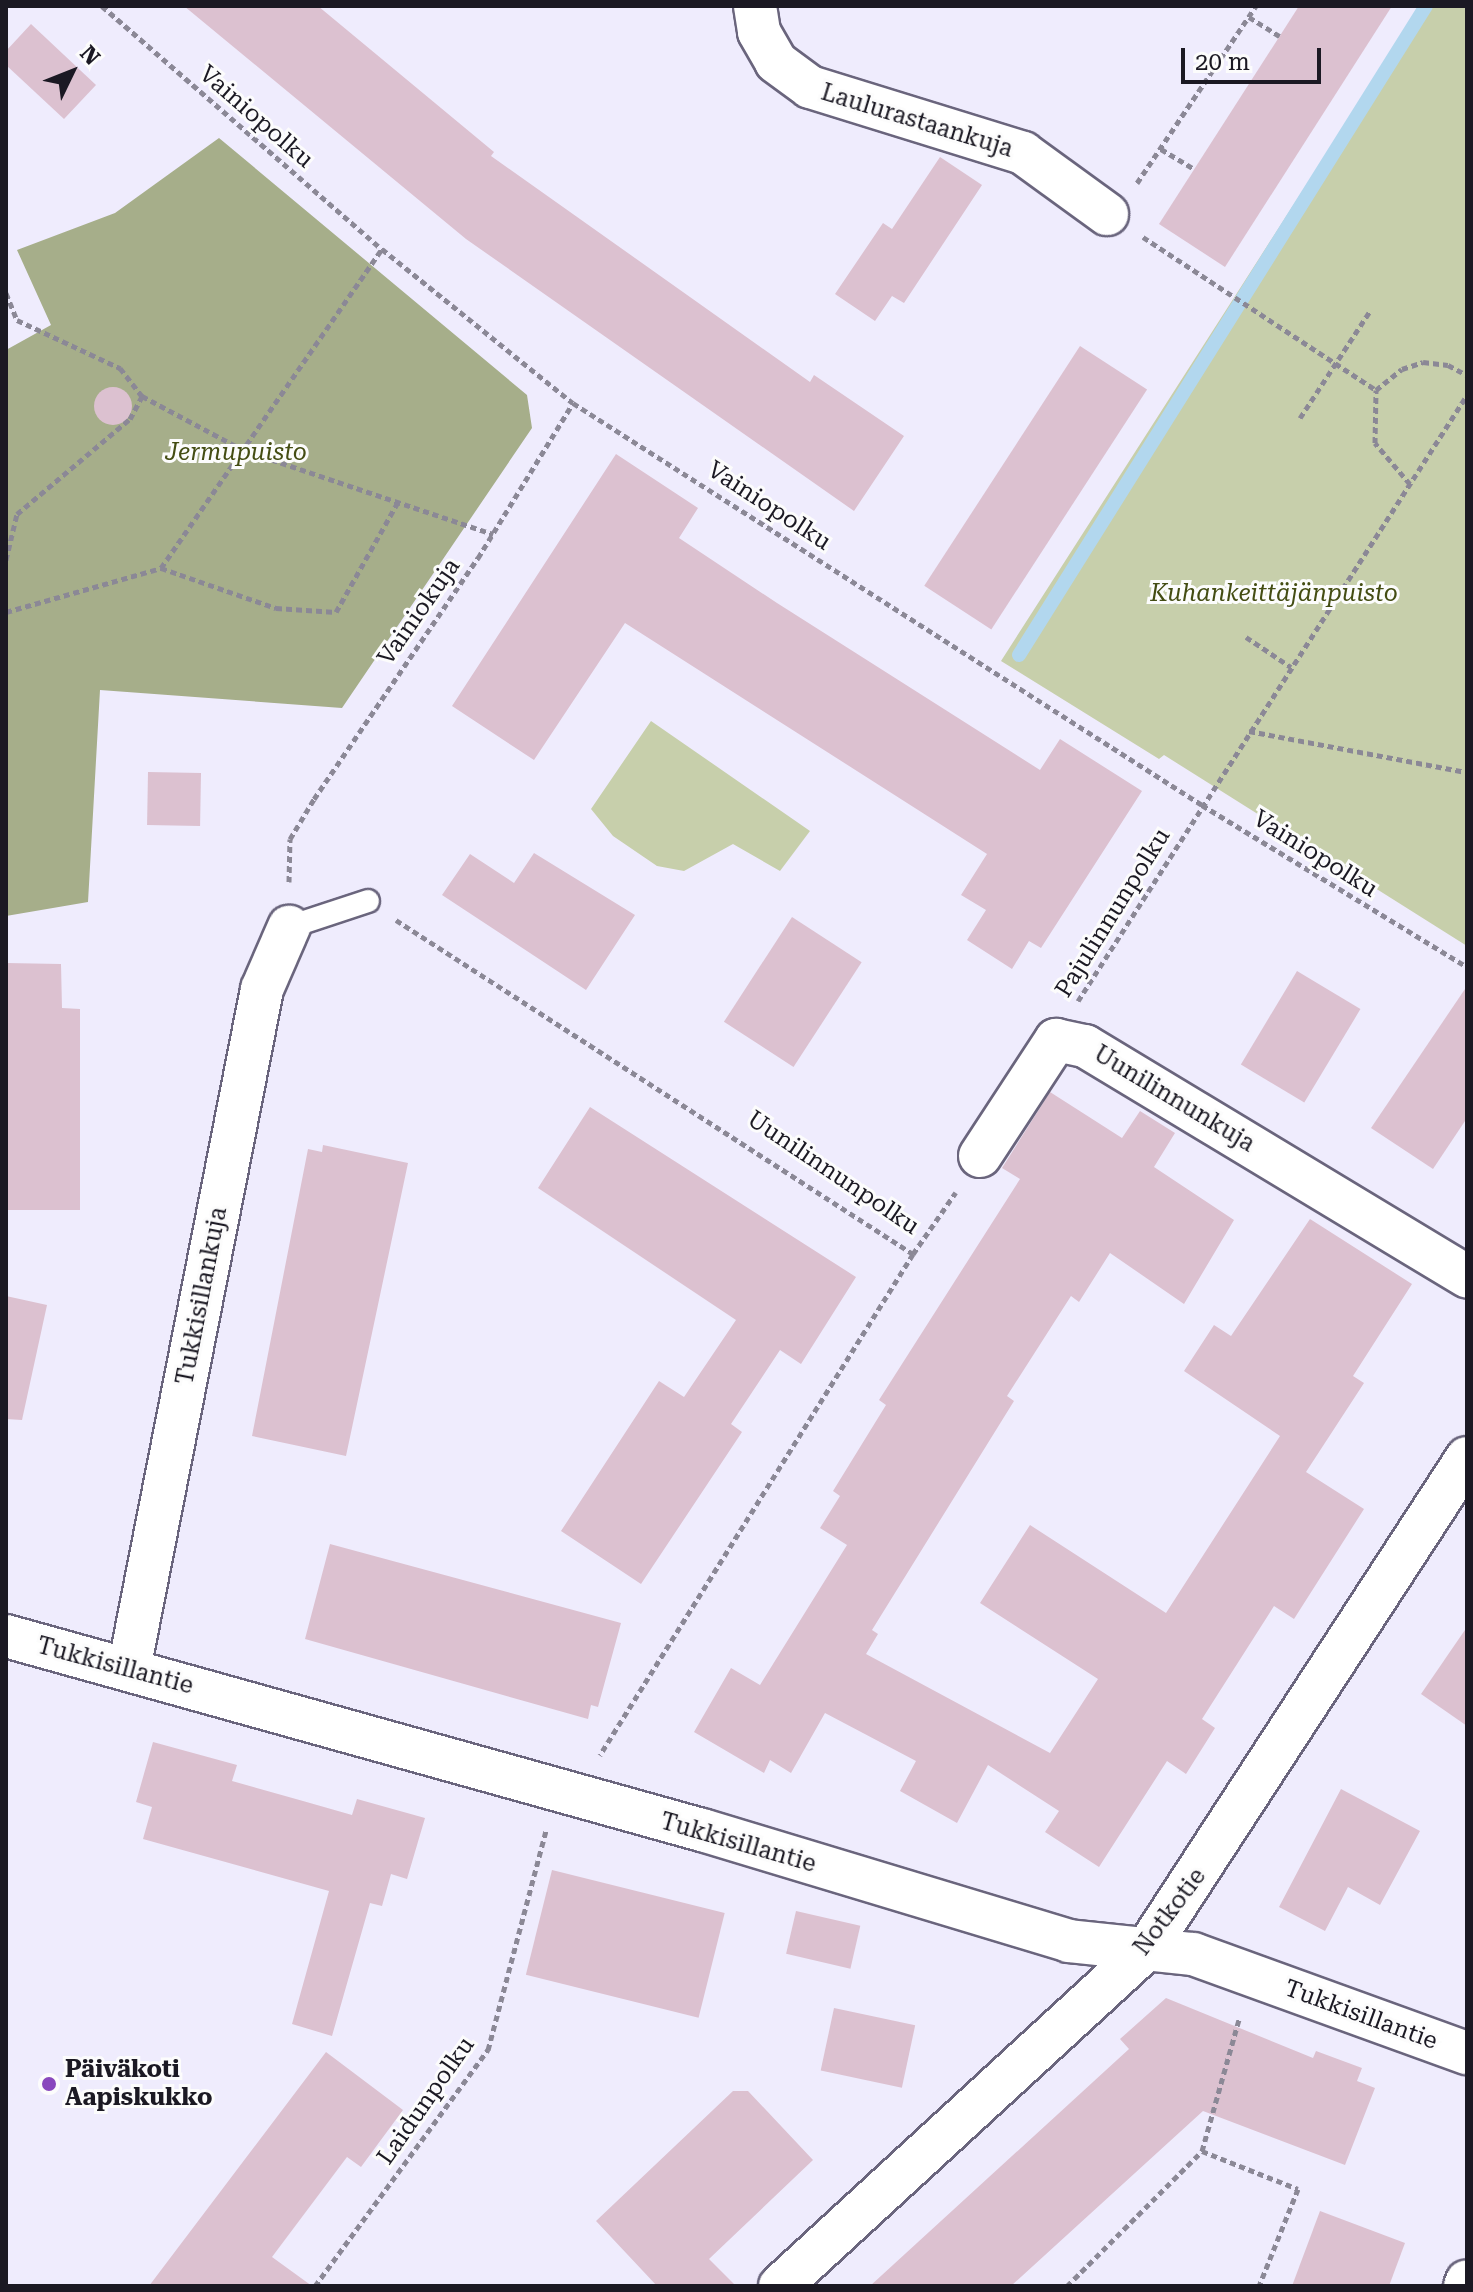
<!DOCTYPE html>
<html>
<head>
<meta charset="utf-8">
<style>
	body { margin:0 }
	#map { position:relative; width:1473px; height:2292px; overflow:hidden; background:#efecfd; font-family:"Roboto Serif",serif }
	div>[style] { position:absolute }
	.green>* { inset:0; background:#c7cfab }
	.forest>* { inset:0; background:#a6ae8a }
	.stream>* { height:14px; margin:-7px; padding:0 7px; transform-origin:7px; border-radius:7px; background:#b2d7ee }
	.building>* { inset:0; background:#dcc1d0; transform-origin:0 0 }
	.round { border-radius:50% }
	.path>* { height:5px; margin-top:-2.5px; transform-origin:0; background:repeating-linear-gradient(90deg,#8b8896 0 6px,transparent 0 10px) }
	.roads { filter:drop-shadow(2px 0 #6a657d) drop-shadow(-2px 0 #6a657d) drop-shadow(0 2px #6a657d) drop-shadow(0 -2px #6a657d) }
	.service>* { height:22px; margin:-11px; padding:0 11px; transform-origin:11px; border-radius:11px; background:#fff }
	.minor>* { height:42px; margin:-21px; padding:0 21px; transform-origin:21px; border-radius:21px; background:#fff }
	.dots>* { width:22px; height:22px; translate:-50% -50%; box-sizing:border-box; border:4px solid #fcfcfc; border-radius:50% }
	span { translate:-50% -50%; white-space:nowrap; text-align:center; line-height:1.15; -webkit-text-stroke:6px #fcfcfc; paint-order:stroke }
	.street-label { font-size:24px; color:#1b1923 }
	.park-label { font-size:24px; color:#444d13; font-style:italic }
	.poi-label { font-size:24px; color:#1b1923; font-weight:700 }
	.left { translate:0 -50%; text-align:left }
	.frame { position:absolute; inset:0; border:8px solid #1b1923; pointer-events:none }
	.north { position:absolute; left:32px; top:32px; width:80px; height:80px; -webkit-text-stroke:6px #fcfcfc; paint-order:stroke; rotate:47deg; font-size:22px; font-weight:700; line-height:32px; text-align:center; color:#1b1923 }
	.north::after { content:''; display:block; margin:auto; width:28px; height:36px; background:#1b1923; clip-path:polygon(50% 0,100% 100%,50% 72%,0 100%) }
	.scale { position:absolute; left:1181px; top:48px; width:140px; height:36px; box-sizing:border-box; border:4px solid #1b1923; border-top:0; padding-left:10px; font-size:24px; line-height:28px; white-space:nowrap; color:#1b1923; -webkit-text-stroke:6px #fcfcfc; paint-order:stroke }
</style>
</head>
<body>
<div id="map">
	<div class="green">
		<div style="clip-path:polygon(1421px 6px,1467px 6px,1467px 946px,1164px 755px,1159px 759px,1001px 661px)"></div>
		<div style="clip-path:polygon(651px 721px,810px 831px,780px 871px,733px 844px,684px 871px,657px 866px,613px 836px,591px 809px)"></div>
	</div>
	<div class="forest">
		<div style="clip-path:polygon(219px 138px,527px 395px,532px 428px,342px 708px,100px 690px,88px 902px,6px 916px,6px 350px,51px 325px,17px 250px,115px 213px)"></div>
	</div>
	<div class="stream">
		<div style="left:1019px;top:655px;width:766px;rotate:-57.91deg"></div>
	</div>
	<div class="building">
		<div style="clip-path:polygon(184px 6px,318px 6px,494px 152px,491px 156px,810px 382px,814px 375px,904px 436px,854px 511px,466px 239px)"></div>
		<div style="clip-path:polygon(1299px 6px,1392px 6px,1225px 267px,1159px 224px)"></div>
		<div style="clip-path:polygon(31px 24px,96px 85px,64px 119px,6px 65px,6px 51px)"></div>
		<div style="clip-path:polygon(940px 157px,982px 185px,904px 303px,892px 296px,875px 321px,835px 294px,883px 223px,892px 229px)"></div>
		<div style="left:1080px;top:346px;width:80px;height:286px;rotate:33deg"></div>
		<div class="round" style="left:94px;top:387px;width:38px;height:38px"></div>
		<div style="clip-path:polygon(616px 454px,698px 508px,679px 538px,777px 603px,1040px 770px,1060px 739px,1142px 791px,1041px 948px,1029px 941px,1012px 969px,967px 940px,986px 910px,961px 895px,987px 854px,625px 623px,534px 760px,452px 706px)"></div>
		<div style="left:148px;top:772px;width:53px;height:53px;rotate:1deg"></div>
		<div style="clip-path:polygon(534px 853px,635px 915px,586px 990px,442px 895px,470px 854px,514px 883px)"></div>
		<div style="left:792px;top:917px;width:83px;height:125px;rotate:33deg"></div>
		<div style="clip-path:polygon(6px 963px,61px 964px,62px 1008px,80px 1009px,80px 1210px,6px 1210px)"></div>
		<div style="left:1297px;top:971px;width:74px;height:109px;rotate:31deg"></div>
		<div style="clip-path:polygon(1467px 986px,1467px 1118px,1433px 1169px,1371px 1128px)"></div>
		<div style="clip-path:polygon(1050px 1092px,1122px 1138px,1140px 1111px,1175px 1133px,1154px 1167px,1234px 1220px,1184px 1304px,1110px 1253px,1079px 1302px,1071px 1296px,1007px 1396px,1014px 1401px,872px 1630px,878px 1634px,866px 1654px,1050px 1753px,1098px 1679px,980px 1603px,1030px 1525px,1166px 1613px,1280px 1436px,1184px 1371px,1214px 1325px,1231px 1336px,1310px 1219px,1412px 1284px,1353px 1376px,1364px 1383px,1306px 1472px,1364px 1509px,1294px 1619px,1274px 1606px,1202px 1719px,1215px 1728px,1186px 1774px,1167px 1761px,1099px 1867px,1045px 1832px,1059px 1811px,988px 1765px,957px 1823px,900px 1791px,916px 1761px,825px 1713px,791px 1773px,770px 1760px,764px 1773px,694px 1732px,731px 1668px,760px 1685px,847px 1545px,820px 1528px,840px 1496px,833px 1491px,886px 1405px,879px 1400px,1020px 1179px,1002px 1168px)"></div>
		<div style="clip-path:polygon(590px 1107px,856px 1277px,801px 1364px,780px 1350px,731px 1424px,742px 1432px,641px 1584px,561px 1531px,659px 1381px,684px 1397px,736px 1320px,538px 1188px)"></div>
		<div style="clip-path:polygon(323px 1145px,408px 1163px,346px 1456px,252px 1436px,308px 1149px,322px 1152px)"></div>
		<div style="clip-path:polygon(6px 1296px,47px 1305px,22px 1420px,6px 1419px)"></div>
		<div style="clip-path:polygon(330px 1544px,621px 1623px,598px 1707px,591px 1705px,588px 1719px,305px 1639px)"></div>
		<div style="clip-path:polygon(1467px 1627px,1467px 1726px,1421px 1694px)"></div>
		<div style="clip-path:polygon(153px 1742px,237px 1765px,232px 1781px,303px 1801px,352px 1815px,357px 1799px,425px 1818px,407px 1879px,391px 1874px,382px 1906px,370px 1903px,332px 2036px,292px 2024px,329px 1891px,143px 1839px,152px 1807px,136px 1802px)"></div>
		<div style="clip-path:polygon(1341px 1789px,1420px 1831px,1380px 1905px,1348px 1887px,1325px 1931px,1279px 1907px)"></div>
		<div style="left:552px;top:1870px;width:178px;height:108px;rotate:14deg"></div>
		<div style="left:796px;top:1911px;width:66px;height:44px;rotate:13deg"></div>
		<div style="clip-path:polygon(1166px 1998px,1313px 2058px,1316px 2051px,1362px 2068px,1357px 2081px,1375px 2088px,1345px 2165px,1203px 2111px,1011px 2286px,870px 2286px,1129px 2049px,1120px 2039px)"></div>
		<div style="left:834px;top:2008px;width:83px;height:64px;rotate:12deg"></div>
		<div style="clip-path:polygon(326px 2052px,403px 2110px,361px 2167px,347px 2157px,272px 2257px,312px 2286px,149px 2286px)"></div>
		<div style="clip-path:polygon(733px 2091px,748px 2091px,813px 2160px,709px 2259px,736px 2286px,657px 2286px,596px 2221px)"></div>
		<div style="clip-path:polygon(1320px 2211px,1405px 2243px,1389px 2286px,1292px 2286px)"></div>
	</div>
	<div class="path">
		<div style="left:102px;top:6px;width:371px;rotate:41deg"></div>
		<div style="left:382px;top:249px;width:245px;rotate:38.9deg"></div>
		<div style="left:573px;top:403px;width:746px;rotate:32.58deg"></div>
		<div style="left:1202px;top:805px;width:311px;rotate:31.4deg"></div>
		<div style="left:1249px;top:17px;width:36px;rotate:32deg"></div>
		<div style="left:1161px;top:149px;width:39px;rotate:31deg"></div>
		<div style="left:1137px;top:183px;width:213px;rotate:-56.1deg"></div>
		<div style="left:1143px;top:237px;width:279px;rotate:33.3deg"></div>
		<div style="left:6px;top:293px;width:29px;rotate:68deg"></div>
		<div style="left:17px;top:320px;width:114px;rotate:25deg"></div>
		<div style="left:120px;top:368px;width:36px;rotate:52deg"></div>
		<div style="left:142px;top:396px;width:115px;rotate:28.1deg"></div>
		<div style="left:243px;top:450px;width:264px;rotate:18.6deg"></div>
		<div style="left:1300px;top:418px;width:128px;rotate:-56.8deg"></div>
		<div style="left:1410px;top:484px;width:54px;rotate:-130.5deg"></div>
		<div style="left:1375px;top:443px;width:53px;rotate:-88.9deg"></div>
		<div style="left:1376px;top:390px;width:33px;rotate:-39deg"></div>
		<div style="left:1402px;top:369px;width:22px;rotate:-18deg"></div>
		<div style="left:1423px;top:362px;width:25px;rotate:7deg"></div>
		<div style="left:1448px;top:365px;width:21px;rotate:28deg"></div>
		<div style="left:6px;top:560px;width:47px;rotate:-76.6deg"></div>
		<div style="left:17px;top:514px;width:148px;rotate:-40.1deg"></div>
		<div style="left:130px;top:419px;width:26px;rotate:-62deg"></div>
		<div style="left:161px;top:568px;width:122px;rotate:19.2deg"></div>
		<div style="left:276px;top:608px;width:60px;rotate:3.8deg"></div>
		<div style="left:336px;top:612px;width:126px;rotate:-60.6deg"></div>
		<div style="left:6px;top:612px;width:161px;rotate:-15.8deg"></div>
		<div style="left:161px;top:568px;width:388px;rotate:-55.3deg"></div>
		<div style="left:1246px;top:637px;width:54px;rotate:33.7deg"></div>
		<div style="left:1249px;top:731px;width:222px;rotate:10.7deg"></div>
		<div style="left:289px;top:882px;width:43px;rotate:-88.7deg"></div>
		<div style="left:290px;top:839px;width:47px;rotate:-59deg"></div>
		<div style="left:314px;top:799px;width:292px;rotate:-55.8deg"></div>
		<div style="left:478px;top:558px;width:182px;rotate:-58.5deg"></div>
		<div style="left:396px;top:920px;width:616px;rotate:32.86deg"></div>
		<div style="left:913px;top:1254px;width:591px;rotate:122deg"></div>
		<div style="left:1078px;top:1001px;width:720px;rotate:-57.3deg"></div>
		<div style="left:913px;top:1254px;width:75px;rotate:-55.3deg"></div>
		<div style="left:1202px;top:2151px;width:103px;rotate:21.6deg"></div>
		<div style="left:1298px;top:2189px;width:105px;rotate:111.9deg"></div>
		<div style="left:315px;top:2286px;width:293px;rotate:-53.8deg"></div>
		<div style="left:488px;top:2050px;width:227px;rotate:-75.2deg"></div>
		<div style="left:1067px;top:2286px;width:191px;rotate:-45deg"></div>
		<div style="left:1202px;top:2151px;width:137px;rotate:-74.3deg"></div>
	</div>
	<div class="roads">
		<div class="service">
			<div style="left:289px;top:927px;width:83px;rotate:-18.2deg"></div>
		</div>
		<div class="minor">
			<div style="left:755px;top:6px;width:26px;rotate:81deg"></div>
			<div style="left:759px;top:32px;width:34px;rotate:60deg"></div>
			<div style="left:776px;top:62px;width:42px;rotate:36.3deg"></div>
			<div style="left:810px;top:87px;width:223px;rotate:17.2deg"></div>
			<div style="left:1023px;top:153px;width:104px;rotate:36deg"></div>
			<div style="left:980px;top:1156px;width:139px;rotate:-56.8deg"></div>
			<div style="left:1056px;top:1040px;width:30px;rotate:12deg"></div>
			<div style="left:1085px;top:1046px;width:446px;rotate:31.1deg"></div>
			<div style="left:6px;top:1636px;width:723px;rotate:15.58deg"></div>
			<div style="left:702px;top:1830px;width:383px;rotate:16.8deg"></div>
			<div style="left:1069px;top:1941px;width:125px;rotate:6deg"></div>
			<div style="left:1193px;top:1954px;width:291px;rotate:19.9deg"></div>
			<div style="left:129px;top:1669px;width:693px;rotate:-78.93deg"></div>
			<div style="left:262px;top:989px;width:68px;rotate:-66.5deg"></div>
			<div style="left:780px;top:2286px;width:498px;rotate:-42.6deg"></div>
			<div style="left:1147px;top:1949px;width:586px;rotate:-56.91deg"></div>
			<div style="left:1465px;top:2286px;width:5px;rotate:-68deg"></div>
		</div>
	</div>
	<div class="dots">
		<div style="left:49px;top:2084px;background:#8948bd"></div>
	</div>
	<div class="street-label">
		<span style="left:256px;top:117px;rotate:41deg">Vainiopolku</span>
		<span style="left:917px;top:121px;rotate:17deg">Laulurastaankuja</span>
		<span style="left:769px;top:506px;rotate:33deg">Vainiopolku</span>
		<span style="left:419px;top:612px;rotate:-55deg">Vainiokuja</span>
		<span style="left:1315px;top:854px;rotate:32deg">Vainiopolku</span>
		<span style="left:1113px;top:913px;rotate:-58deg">Pajulinnunpolku</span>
		<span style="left:1174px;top:1099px;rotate:31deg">Uunilinnunkuja</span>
		<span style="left:833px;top:1173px;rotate:34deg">Uunilinnunpolku</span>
		<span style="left:202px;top:1296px;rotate:-79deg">Tukkisillankuja</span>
		<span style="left:115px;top:1666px;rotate:15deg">Tukkisillantie</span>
		<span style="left:738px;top:1843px;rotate:16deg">Tukkisillantie</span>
		<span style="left:1170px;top:1912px;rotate:-53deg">Notkotie</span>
		<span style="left:1361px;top:2015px;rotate:20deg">Tukkisillantie</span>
		<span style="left:426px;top:2101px;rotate:-55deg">Laidunpolku</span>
	</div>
	<div class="park-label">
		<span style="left:236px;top:453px">Jermupuisto</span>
		<span style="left:1274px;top:594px">Kuhankeittäjänpuisto</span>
	</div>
	<div class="poi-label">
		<span class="left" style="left:65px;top:2084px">Päiväkoti<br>Aapiskukko</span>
	</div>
	<div class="frame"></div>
	<div class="north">N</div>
	<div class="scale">20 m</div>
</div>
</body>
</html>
